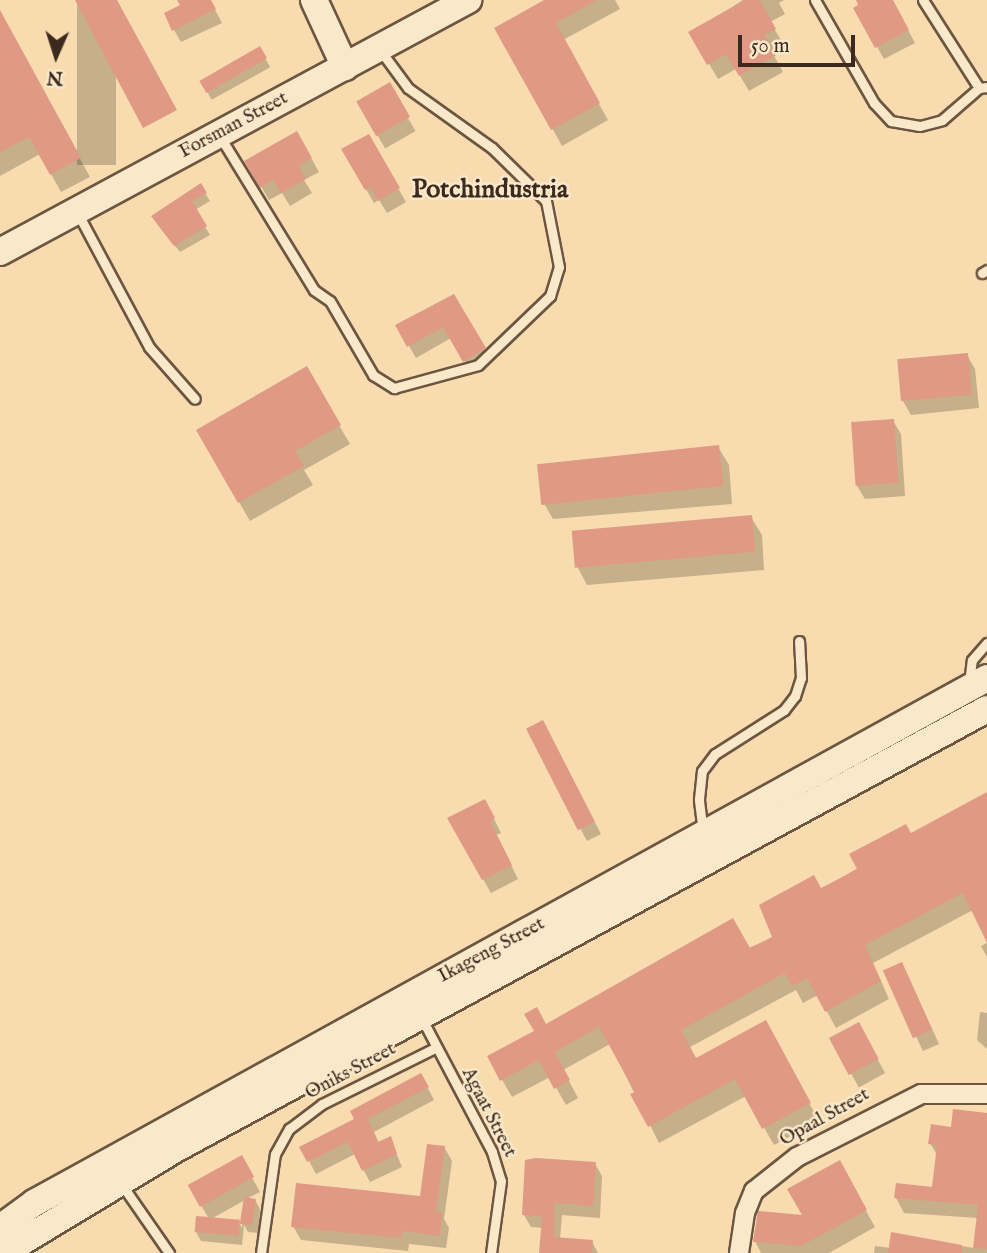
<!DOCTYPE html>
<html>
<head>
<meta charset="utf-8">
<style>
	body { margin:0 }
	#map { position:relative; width:987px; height:1253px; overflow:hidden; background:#f8dbae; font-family:"IM FELL English",serif }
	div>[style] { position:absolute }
	.shadow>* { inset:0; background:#0003; transform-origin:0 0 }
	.building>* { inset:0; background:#e09985; transform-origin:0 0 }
	.roads { filter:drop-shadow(2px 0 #6c5642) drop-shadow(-2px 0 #6c5642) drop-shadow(0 2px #6c5642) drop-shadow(0 -2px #6c5642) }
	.lane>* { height:9px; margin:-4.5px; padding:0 4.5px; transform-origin:4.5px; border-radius:4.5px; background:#fae8ca }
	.street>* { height:18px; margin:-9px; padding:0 9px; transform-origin:9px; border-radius:9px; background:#fae8ca }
	.secondary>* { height:26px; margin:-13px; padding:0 13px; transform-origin:13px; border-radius:13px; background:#fae8ca }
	span { translate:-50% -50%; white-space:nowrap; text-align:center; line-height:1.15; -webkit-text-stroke:5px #fae8ca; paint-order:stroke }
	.street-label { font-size:19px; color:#3d2a1e }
	.district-label { font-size:26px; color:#3d2a1e; font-weight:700 }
	.north { position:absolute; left:21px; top:21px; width:70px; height:70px; -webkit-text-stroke:5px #fae8ca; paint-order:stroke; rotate:183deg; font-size:19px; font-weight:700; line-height:28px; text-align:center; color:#3d2a1e }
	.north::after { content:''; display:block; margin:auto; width:24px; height:32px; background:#3d2a1e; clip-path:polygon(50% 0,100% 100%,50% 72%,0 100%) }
	.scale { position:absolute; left:738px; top:35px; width:117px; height:32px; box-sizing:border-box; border:4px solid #3d2a1e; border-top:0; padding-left:9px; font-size:21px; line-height:24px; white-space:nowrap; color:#3d2a1e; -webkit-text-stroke:5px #fae8ca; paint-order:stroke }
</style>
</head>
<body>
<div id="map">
	<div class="shadow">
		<div style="left:77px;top:0;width:39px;height:165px"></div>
		<div style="clip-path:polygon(179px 0,210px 0,222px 23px,181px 42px,174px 30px,182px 6px)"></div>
		<div style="clip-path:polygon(549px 0,615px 0,620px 9px,563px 40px,608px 120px,562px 146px,497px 28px)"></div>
		<div style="clip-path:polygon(743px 0,784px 0,779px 3px,785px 14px,770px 22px,784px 45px,772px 52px,783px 72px,749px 91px,736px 69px,718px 79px,691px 33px)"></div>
		<div style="clip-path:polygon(857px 0,892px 0,915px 43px,884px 59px,855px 8px,860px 6px)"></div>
		<div style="clip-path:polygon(0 12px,90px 177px,61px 192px,40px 154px,0 176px)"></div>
		<div style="left:260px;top:49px;width:21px;height:67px;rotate:61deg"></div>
		<div style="left:389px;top:85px;width:53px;height:35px;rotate:60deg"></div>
		<div style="clip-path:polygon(297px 133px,319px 172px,304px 180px,312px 193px,290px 206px,282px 193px,269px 200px,247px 162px)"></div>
		<div style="clip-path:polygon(368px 136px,406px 202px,387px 213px,379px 200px,374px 203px,343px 150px)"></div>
		<div style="clip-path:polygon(200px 185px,210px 201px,195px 210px,210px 235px,180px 252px,157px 224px)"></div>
		<div style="clip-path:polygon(454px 296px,491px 361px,472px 373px,451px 338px,416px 358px,397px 325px)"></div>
		<div style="clip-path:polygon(967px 355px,975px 369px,979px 408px,911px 415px,903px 401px)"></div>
		<div style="clip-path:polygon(306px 369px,350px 444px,304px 470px,313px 485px,250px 521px,198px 431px)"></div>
		<div style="clip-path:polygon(893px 421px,901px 434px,905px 496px,865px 499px,857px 486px)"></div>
		<div style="clip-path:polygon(718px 447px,729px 465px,732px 504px,553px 519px,542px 500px)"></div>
		<div style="clip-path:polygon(751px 517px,762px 535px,764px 570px,587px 585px,577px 566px)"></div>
		<div style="clip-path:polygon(528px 730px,549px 734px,601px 834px,587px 841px)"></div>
		<div style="clip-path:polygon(987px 794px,987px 940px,973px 910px,873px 963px,889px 999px,836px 1028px,818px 995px,803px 1003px,796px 990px,690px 1047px,696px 1060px,765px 1023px,819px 1121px,774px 1145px,746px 1096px,659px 1143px,610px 1044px,563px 1070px,578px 1098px,566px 1105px,550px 1077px,512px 1097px,489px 1057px,546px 1026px,774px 938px,820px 890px)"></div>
		<div style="clip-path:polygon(492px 815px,501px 833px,496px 835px,518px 879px,491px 893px,449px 819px)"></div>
		<div style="clip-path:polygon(987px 943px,987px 957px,981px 946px)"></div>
		<div style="clip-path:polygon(885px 972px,909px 978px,939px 1044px,923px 1051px)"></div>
		<div style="clip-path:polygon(980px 1012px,987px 1013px,987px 1049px,977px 1040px)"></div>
		<div style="left:858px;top:1024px;width:56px;height:30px;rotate:61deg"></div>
		<div style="clip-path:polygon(421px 1075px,434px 1100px,374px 1132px,379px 1143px,390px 1138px,402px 1167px,370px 1182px,355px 1154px,316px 1174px,302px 1148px,357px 1120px)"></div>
		<div style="clip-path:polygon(987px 1115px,987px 1253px,874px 1253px,875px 1246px,891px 1248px,892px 1234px,974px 1248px,978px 1218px,904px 1213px,896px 1198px,933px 1189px,937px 1155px,930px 1143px)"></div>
		<div style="clip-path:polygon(444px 1147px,452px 1161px,444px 1219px,449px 1228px,446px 1248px,409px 1244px,408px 1251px,301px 1240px,293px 1226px,421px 1198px)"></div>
		<div style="clip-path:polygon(evenodd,241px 1157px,260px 1192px,246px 1199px,255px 1200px,260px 1209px,258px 1233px,248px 1232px,244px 1225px,242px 1245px,201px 1241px,196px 1232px,209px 1219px,190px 1186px,241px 1157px,245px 1200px,242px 1228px,239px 1222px,211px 1219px,245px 1200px)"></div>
		<div style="clip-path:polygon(839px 1163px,875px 1227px,829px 1253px,761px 1253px,755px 1241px,805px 1217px)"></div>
		<div style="clip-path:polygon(595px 1164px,602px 1176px,600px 1218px,562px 1215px,560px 1239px,592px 1242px,598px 1253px,541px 1253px,543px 1228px,531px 1227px,524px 1215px)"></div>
	</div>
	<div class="building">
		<div style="clip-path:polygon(75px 0,117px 0,177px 110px,143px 128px)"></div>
		<div style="clip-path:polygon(177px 0,211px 0,216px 9px,172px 31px,164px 13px,180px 5px)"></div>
		<div style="clip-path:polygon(544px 0,597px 0,556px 23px,600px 103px,551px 130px,494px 28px)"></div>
		<div style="clip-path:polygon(745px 0,760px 0,776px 29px,764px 35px,776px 55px,739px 76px,726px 54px,707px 65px,688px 32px)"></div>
		<div style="clip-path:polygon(856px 0,893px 0,909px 30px,875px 48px,853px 8px,858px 5px)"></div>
		<div style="clip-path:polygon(0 10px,81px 158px,50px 175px,29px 137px,0 152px)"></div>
		<div style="left:260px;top:46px;width:14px;height:70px;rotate:60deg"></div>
		<div style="left:390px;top:82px;width:40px;height:39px;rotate:60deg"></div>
		<div style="clip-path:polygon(297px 131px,312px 158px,298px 166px,306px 179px,281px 193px,273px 180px,260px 188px,244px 161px)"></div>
		<div style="clip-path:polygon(369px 134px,400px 188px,378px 201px,370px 187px,365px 190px,341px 149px)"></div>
		<div style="clip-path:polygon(201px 183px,207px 193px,192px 201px,207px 226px,174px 246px,151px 216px)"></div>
		<div style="clip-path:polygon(454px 294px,486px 348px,463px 362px,443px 327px,407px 347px,395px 325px)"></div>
		<div style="left:968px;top:353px;width:42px;height:71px;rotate:85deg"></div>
		<div style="clip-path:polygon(307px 366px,341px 425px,295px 451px,304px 466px,238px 503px,196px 430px)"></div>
		<div style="left:894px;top:419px;width:64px;height:43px;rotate:86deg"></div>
		<div style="left:719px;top:445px;width:41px;height:183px;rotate:84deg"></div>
		<div style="left:752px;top:515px;width:37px;height:181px;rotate:85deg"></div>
		<div style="left:543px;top:720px;width:114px;height:19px;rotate:63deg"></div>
		<div style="clip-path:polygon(987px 792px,987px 943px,963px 893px,865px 945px,881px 981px,825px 1012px,807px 978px,792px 986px,785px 973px,681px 1030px,696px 1058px,766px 1020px,811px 1103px,762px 1129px,735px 1079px,648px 1127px,630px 1094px,635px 1092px,599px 1027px,555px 1052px,570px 1080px,554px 1089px,539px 1060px,500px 1081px,487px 1056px,534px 1031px,524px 1014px,537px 1007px,546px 1024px,733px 918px,750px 948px,772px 937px,759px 905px,814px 875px,821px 888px,831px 883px,857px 869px,849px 854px,906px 824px,911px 833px)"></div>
		<div style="clip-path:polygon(485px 799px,495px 818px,490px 821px,512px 865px,482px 880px,447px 818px)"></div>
		<div style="left:902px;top:962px;width:74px;height:21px;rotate:66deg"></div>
		<div style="left:859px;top:1022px;width:42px;height:34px;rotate:62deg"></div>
		<div style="clip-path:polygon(421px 1073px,429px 1087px,368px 1119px,378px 1142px,391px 1136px,397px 1154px,362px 1171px,348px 1142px,307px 1162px,299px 1147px,354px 1119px,350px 1111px)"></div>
		<div style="clip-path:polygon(953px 1109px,987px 1113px,987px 1249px,973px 1248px,978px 1205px,894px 1198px,896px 1183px,932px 1187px,937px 1145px,928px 1144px,931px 1124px,951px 1127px)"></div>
		<div style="clip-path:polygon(427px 1144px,445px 1146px,436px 1212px,442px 1213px,440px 1236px,402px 1231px,401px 1238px,291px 1227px,296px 1183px,420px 1196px)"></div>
		<div style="left:242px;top:1155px;width:25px;height:62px;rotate:61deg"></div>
		<div style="clip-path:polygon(536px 1158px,596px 1162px,593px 1206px,555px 1203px,554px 1237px,593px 1240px,592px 1253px,539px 1253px,542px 1216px,522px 1215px,525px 1160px)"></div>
		<div style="clip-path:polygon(840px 1160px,867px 1210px,801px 1246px,753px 1242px,758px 1211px,802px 1215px,787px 1189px)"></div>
		<div style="left:244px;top:1197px;width:12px;height:27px;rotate:9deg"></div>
		<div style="left:196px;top:1216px;width:44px;height:16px;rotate:5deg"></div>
		<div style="clip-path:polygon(891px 1232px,962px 1245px,962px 1253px,888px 1253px)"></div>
	</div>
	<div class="roads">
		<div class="lane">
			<div style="left:815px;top:0;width:119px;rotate:60.2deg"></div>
			<div style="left:874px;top:103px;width:25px;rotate:47deg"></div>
			<div style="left:891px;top:121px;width:29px;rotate:10deg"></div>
			<div style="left:920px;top:126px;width:23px;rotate:-15deg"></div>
			<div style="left:942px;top:120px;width:49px;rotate:-40.9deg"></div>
			<div style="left:979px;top:88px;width:8px;rotate:-7deg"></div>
			<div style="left:923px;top:0;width:104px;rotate:57.5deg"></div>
			<div style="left:219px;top:135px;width:182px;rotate:58.5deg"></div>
			<div style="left:314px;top:290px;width:19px;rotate:35deg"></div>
			<div style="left:330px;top:301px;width:86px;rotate:59.8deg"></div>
			<div style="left:373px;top:375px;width:25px;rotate:32deg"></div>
			<div style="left:394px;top:388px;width:87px;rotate:-15.3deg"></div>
			<div style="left:478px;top:365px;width:100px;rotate:-43.8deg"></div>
			<div style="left:550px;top:296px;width:30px;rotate:-73deg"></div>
			<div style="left:559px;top:267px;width:67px;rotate:-101.1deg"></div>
			<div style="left:546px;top:201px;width:76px;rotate:-135.5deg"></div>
			<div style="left:492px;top:148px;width:103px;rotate:-144.5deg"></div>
			<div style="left:408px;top:88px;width:47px;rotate:-126.4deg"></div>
			<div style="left:77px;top:212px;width:153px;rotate:61.9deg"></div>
			<div style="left:149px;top:347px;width:69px;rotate:48.5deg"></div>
			<div style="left:982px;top:273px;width:6px;rotate:-31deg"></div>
			<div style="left:969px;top:683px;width:23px;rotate:-83deg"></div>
			<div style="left:972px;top:660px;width:23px;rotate:-49deg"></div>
			<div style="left:703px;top:833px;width:34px;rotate:-97deg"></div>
			<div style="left:699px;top:799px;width:28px;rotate:-84deg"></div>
			<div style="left:702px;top:771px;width:21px;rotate:-53deg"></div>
			<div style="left:715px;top:754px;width:82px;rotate:-32.5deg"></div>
			<div style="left:784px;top:710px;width:18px;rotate:-52deg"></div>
			<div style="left:795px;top:696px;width:19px;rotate:-72deg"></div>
			<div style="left:801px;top:678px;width:37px;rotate:-93deg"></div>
			<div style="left:422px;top:1019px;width:150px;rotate:62.2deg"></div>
			<div style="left:492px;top:1152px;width:30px;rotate:73deg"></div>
			<div style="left:501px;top:1181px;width:73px;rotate:97.9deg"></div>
			<div style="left:122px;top:1185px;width:83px;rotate:55.3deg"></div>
			<div style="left:261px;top:1253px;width:100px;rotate:-82deg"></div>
			<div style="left:275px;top:1154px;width:29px;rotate:-61deg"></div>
			<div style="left:289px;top:1129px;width:41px;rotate:-37.1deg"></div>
			<div style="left:322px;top:1104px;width:126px;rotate:-26.4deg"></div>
		</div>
		<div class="street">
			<div style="left:739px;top:1253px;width:40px;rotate:-81.5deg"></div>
			<div style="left:745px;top:1213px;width:24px;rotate:-68deg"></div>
			<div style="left:754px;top:1191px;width:55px;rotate:-38.3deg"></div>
			<div style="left:797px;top:1157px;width:139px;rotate:-26.9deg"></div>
			<div style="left:921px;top:1094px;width:66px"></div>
		</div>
		<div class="secondary">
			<div style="left:314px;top:0;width:74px;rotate:65.2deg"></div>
			<div style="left:0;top:252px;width:532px;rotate:-28.3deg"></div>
			<div style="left:0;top:1228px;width:42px;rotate:-36.3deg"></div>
			<div style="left:34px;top:1203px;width:1088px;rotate:-28.85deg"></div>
			<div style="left:3px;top:1253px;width:205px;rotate:-31.1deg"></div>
			<div style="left:179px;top:1147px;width:919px;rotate:-28.46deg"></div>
		</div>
	</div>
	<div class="street-label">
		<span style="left:234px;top:126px;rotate:-28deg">Forsman Street</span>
		<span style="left:492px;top:951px;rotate:-28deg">Ikageng Street</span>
		<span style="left:351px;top:1072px;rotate:-28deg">Oniks Street</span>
		<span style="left:488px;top:1113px;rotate:63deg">Agaat Street</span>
		<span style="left:825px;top:1118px;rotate:-29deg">Opaal Street</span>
	</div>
	<div class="district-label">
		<span style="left:490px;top:190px">Potchindustria</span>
	</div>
	<div class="north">N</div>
	<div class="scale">50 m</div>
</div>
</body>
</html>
